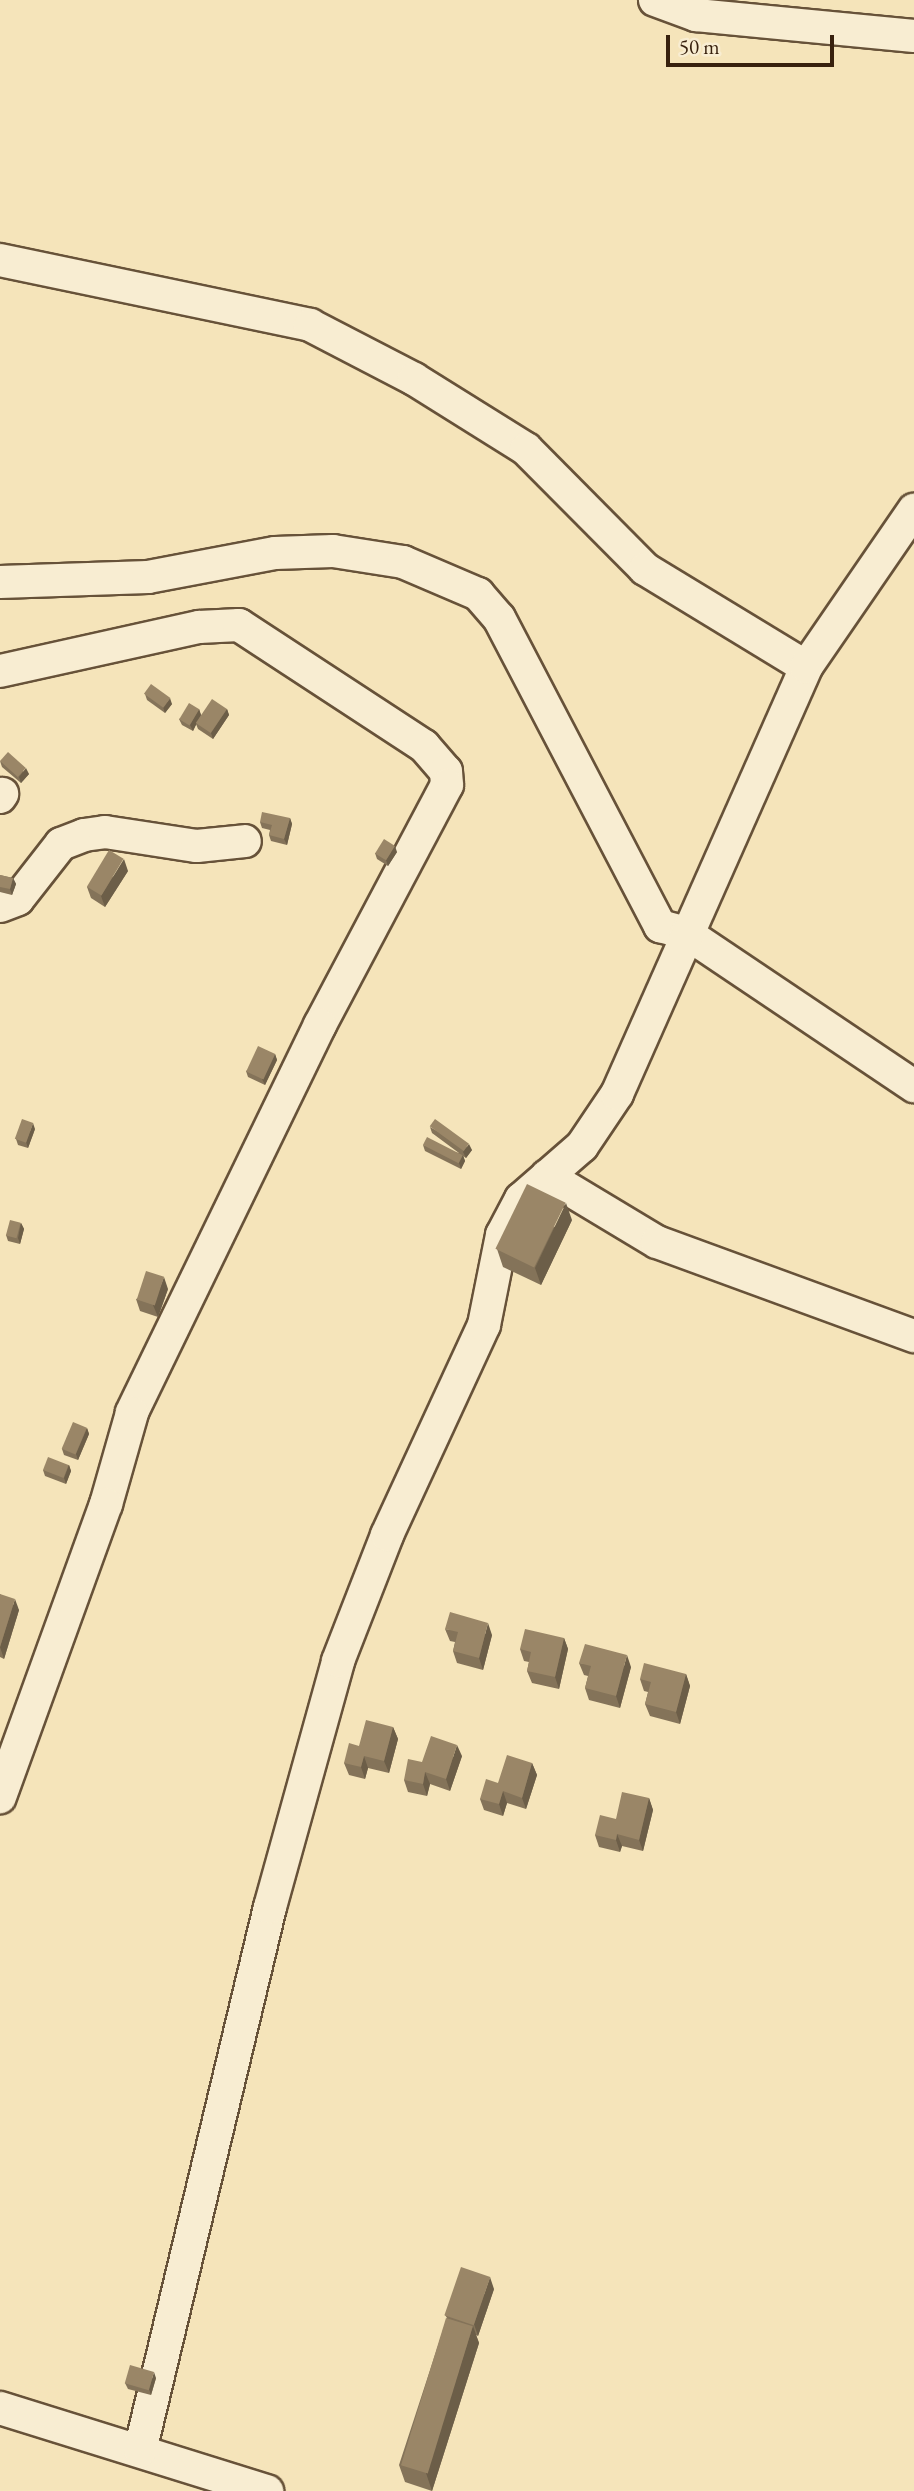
<!DOCTYPE html>
<html>
<head>
<meta charset="utf-8">
<style>
	body { margin:0 }
	#map { position:relative; width:914px; height:2491px; overflow:hidden; background:#f5e4ba; font-family:"EB Garamond",serif }
	div>[style] { position:absolute }
	.roads { filter:drop-shadow(2px 0 #675239) drop-shadow(-2px 0 #675239) drop-shadow(0 2px #675239) drop-shadow(0 -2px #675239) }
	.minor>* { height:32px; margin:-16px; padding:0 16px; transform-origin:16px; border-radius:16px; background:#f8edd2 }
	.wall>* { inset:0; background:#847359 }
	.shaded-wall>* { inset:0; background:#6c5e48 }
	.building>* { inset:0; background:#9a8667; transform-origin:0 0 }
	span { translate:-50% -50%; white-space:nowrap; text-align:center; line-height:1.15; -webkit-text-stroke:5px #f8edd2; paint-order:stroke }
	.scale { position:absolute; left:666px; top:35px; width:168px; height:32px; box-sizing:border-box; border:4px solid #38210e; border-top:0; padding-left:9px; font-size:21px; line-height:24px; white-space:nowrap; color:#38210e; -webkit-text-stroke:5px #f8edd2; paint-order:stroke }
</style>
</head>
<body>
<div id="map">
	<div class="roads">
		<div class="minor">
			<div style="left:655px;top:0;width:44px;rotate:20.1deg"></div>
			<div style="left:696px;top:15px;width:219px;rotate:5.5deg"></div>
			<div style="left:0;top:260px;width:317px;rotate:11.8deg"></div>
			<div style="left:310px;top:325px;width:117px;rotate:27.4deg"></div>
			<div style="left:414px;top:379px;width:132px;rotate:32deg"></div>
			<div style="left:526px;top:449px;width:169px;rotate:45.2deg"></div>
			<div style="left:645px;top:569px;width:188px;rotate:31.3deg"></div>
			<div style="left:0;top:582px;width:148px;rotate:-1.9deg"></div>
			<div style="left:148px;top:577px;width:129px;rotate:-10.7deg"></div>
			<div style="left:275px;top:553px;width:58px;rotate:-2deg"></div>
			<div style="left:333px;top:551px;width:71px;rotate:8.9deg"></div>
			<div style="left:403px;top:562px;width:82px;rotate:23.1deg"></div>
			<div style="left:478px;top:594px;width:32px;rotate:49deg"></div>
			<div style="left:499px;top:618px;width:348px;rotate:62.4deg"></div>
			<div style="left:660px;top:926px;width:27px;rotate:15deg"></div>
			<div style="left:686px;top:933px;width:275px;rotate:33.9deg"></div>
			<div style="left:0;top:671px;width:204px;rotate:-12.5deg"></div>
			<div style="left:199px;top:627px;width:40px;rotate:-2.9deg"></div>
			<div style="left:239px;top:625px;width:221px;rotate:33.2deg"></div>
			<div style="left:424px;top:746px;width:33px;rotate:49deg"></div>
			<div style="left:446px;top:771px;width:14px;rotate:86deg"></div>
			<div style="left:447px;top:785px;width:272px;rotate:117.9deg"></div>
			<div style="left:320px;top:1025px;width:431px;rotate:115.9deg"></div>
			<div style="left:132px;top:1413px;width:95px;rotate:105.9deg"></div>
			<div style="left:106px;top:1504px;width:312px;rotate:109.9deg"></div>
			<div style="left:0;top:797px;width:4px;rotate:-56deg"></div>
			<div style="left:0;top:906px;width:19px;rotate:-21deg"></div>
			<div style="left:18px;top:899px;width:70px;rotate:-52deg"></div>
			<div style="left:61px;top:844px;width:25px;rotate:-21deg"></div>
			<div style="left:84px;top:835px;width:21px;rotate:-8deg"></div>
			<div style="left:105px;top:832px;width:93px;rotate:8.7deg"></div>
			<div style="left:197px;top:846px;width:48px;rotate:-5.9deg"></div>
			<div style="left:547px;top:1176px;width:128px;rotate:31deg"></div>
			<div style="left:657px;top:1242px;width:274px;rotate:20.1deg"></div>
			<div style="left:0;top:2408px;width:280px;rotate:17.3deg"></div>
			<div style="left:140px;top:2451px;width:559px;rotate:-76.56deg"></div>
			<div style="left:270px;top:1907px;width:255px;rotate:-74.5deg"></div>
			<div style="left:338px;top:1661px;width:135px;rotate:-68.7deg"></div>
			<div style="left:387px;top:1535px;width:231px;rotate:-65.2deg"></div>
			<div style="left:484px;top:1325px;width:92px;rotate:-78.7deg"></div>
			<div style="left:502px;top:1235px;width:41px;rotate:-62.2deg"></div>
			<div style="left:521px;top:1199px;width:81px;rotate:-41deg"></div>
			<div style="left:582px;top:1146px;width:63px;rotate:-56.1deg"></div>
			<div style="left:617px;top:1094px;width:467px;rotate:-66.1deg"></div>
			<div style="left:806px;top:667px;width:191px;rotate:-55.5deg"></div>
		</div>
	</div>
	<div class="wall">
		<div style="clip-path:polygon(145px 694px,172px 704px,165px 713px,147px 700px)"></div>
		<div style="clip-path:polygon(199px 709px,201px 715px,227px 709px,229px 715px,213px 739px,198px 729px,196px 724px,193px 731px,182px 725px,179px 719px)"></div>
		<div style="clip-path:polygon(0 761px,29px 774px,21px 783px,2px 767px)"></div>
		<div style="clip-path:polygon(290px 818px,292px 824px,287px 845px,271px 841px,269px 835px,270px 830px,262px 828px,260px 822px)"></div>
		<div style="clip-path:polygon(397px 852px,388px 866px,377px 859px,375px 853px)"></div>
		<div style="clip-path:polygon(128px 871px,105px 907px,91px 898px,87px 887px)"></div>
		<div style="clip-path:polygon(0 875px,13px 878px,16px 884px,12px 895px,0 892px)"></div>
		<div style="clip-path:polygon(275px 1054px,277px 1060px,265px 1085px,248px 1077px,246px 1071px)"></div>
		<div style="clip-path:polygon(430px 1127px,472px 1150px,466px 1158px,463px 1156px,465px 1161px,461px 1169px,425px 1151px,423px 1145px,459px 1153px,432px 1133px)"></div>
		<div style="clip-path:polygon(35px 1129px,28px 1148px,18px 1145px,16px 1139px)"></div>
		<div style="clip-path:polygon(572px 1220px,541px 1285px,503px 1267px,497px 1249px)"></div>
		<div style="clip-path:polygon(21px 1223px,24px 1229px,20px 1244px,8px 1241px,6px 1235px)"></div>
		<div style="clip-path:polygon(168px 1289px,158px 1317px,140px 1311px,136px 1299px)"></div>
		<div style="clip-path:polygon(87px 1428px,89px 1434px,78px 1460px,64px 1455px,62px 1449px)"></div>
		<div style="clip-path:polygon(69px 1465px,71px 1471px,66px 1484px,45px 1476px,43px 1470px)"></div>
		<div style="clip-path:polygon(0 1594px,19px 1610px,4px 1659px,0 1657px)"></div>
		<div style="clip-path:polygon(445px 1629px,492px 1635px,483px 1670px,457px 1663px,453px 1651px,455px 1642px,450px 1641px)"></div>
		<div style="clip-path:polygon(564px 1638px,568px 1649px,559px 1689px,532px 1683px,527px 1671px,529px 1662px,524px 1661px,520px 1649px)"></div>
		<div style="clip-path:polygon(579px 1663px,631px 1667px,620px 1708px,589px 1700px,585px 1688px,588px 1676px,584px 1675px)"></div>
		<div style="clip-path:polygon(686px 1674px,690px 1686px,680px 1724px,650px 1716px,645px 1704px,648px 1692px,644px 1691px,640px 1679px)"></div>
		<div style="clip-path:polygon(393px 1727px,398px 1739px,389px 1773px,368px 1768px,365px 1779px,349px 1775px,344px 1763px,359px 1746px)"></div>
		<div style="clip-path:polygon(462px 1756px,450px 1791px,430px 1784px,427px 1796px,408px 1792px,404px 1780px,422px 1762px)"></div>
		<div style="clip-path:polygon(532px 1763px,537px 1775px,526px 1809px,507px 1803px,503px 1816px,484px 1810px,480px 1799px,498px 1783px)"></div>
		<div style="clip-path:polygon(649px 1798px,653px 1810px,643px 1851px,622px 1846px,620px 1852px,599px 1847px,595px 1835px,616px 1819px)"></div>
		<div style="clip-path:polygon(494px 2289px,478px 2336px,476px 2335px,479px 2343px,432px 2491px,405px 2482px,399px 2465px,447px 2318px,445px 2315px)"></div>
		<div style="clip-path:polygon(156px 2378px,151px 2395px,128px 2389px,125px 2383px)"></div>
	</div>
	<div class="shaded-wall">
		<div style="clip-path:polygon(170px 698px,172px 704px,165px 713px,163px 707px)"></div>
		<div style="clip-path:polygon(199px 709px,201px 715px,193px 731px,190px 725px)"></div>
		<div style="clip-path:polygon(227px 709px,229px 715px,213px 739px,211px 733px)"></div>
		<div style="clip-path:polygon(26px 768px,29px 774px,21px 783px,19px 777px)"></div>
		<div style="clip-path:polygon(290px 818px,292px 824px,287px 845px,284px 839px)"></div>
		<div style="clip-path:polygon(395px 846px,397px 852px,388px 866px,386px 860px)"></div>
		<div style="clip-path:polygon(124px 859px,128px 871px,105px 907px,101px 896px)"></div>
		<div style="clip-path:polygon(13px 878px,16px 884px,12px 895px,10px 889px)"></div>
		<div style="clip-path:polygon(275px 1054px,277px 1060px,265px 1085px,262px 1079px)"></div>
		<div style="clip-path:polygon(33px 1123px,35px 1129px,28px 1148px,26px 1142px)"></div>
		<div style="clip-path:polygon(469px 1144px,472px 1150px,466px 1158px,463px 1152px)"></div>
		<div style="clip-path:polygon(463px 1155px,465px 1161px,461px 1169px,459px 1163px)"></div>
		<div style="clip-path:polygon(566px 1203px,572px 1220px,541px 1285px,535px 1268px)"></div>
		<div style="clip-path:polygon(21px 1223px,24px 1229px,20px 1244px,18px 1238px)"></div>
		<div style="clip-path:polygon(164px 1277px,168px 1289px,158px 1317px,153px 1305px)"></div>
		<div style="clip-path:polygon(87px 1428px,89px 1434px,78px 1460px,76px 1454px)"></div>
		<div style="clip-path:polygon(69px 1465px,71px 1471px,66px 1484px,64px 1478px)"></div>
		<div style="clip-path:polygon(15px 1599px,19px 1610px,4px 1659px,0 1647px)"></div>
		<div style="clip-path:polygon(488px 1623px,492px 1635px,483px 1670px,479px 1658px)"></div>
		<div style="clip-path:polygon(564px 1638px,568px 1649px,559px 1689px,555px 1677px)"></div>
		<div style="clip-path:polygon(627px 1655px,631px 1667px,620px 1708px,616px 1696px)"></div>
		<div style="clip-path:polygon(686px 1674px,690px 1686px,680px 1724px,676px 1712px)"></div>
		<div style="clip-path:polygon(393px 1727px,398px 1739px,389px 1773px,384px 1761px)"></div>
		<div style="clip-path:polygon(457px 1745px,462px 1756px,450px 1791px,446px 1779px)"></div>
		<div style="clip-path:polygon(364px 1756px,368px 1768px,365px 1779px,361px 1767px)"></div>
		<div style="clip-path:polygon(532px 1763px,537px 1775px,526px 1809px,522px 1798px)"></div>
		<div style="clip-path:polygon(425px 1772px,430px 1784px,427px 1796px,423px 1784px)"></div>
		<div style="clip-path:polygon(503px 1791px,507px 1803px,503px 1816px,499px 1804px)"></div>
		<div style="clip-path:polygon(649px 1798px,653px 1810px,643px 1851px,639px 1840px)"></div>
		<div style="clip-path:polygon(617px 1834px,622px 1846px,620px 1852px,616px 1840px)"></div>
		<div style="clip-path:polygon(490px 2277px,494px 2289px,478px 2336px,474px 2324px)"></div>
		<div style="clip-path:polygon(473px 2326px,479px 2343px,432px 2491px,426px 2473px)"></div>
		<div style="clip-path:polygon(154px 2372px,156px 2378px,151px 2395px,149px 2389px)"></div>
	</div>
	<div class="building">
		<div style="left:151px;top:684px;width:24px;height:12px;rotate:36deg"></div>
		<div style="left:212px;top:699px;width:18px;height:29px;rotate:34deg"></div>
		<div style="left:189px;top:703px;width:12px;height:19px;rotate:31deg"></div>
		<div style="left:8px;top:752px;width:24px;height:12px;rotate:42deg"></div>
		<div style="clip-path:polygon(262px 812px,290px 818px,284px 839px,269px 835px,272px 825px,260px 822px)"></div>
		<div style="left:384px;top:839px;width:13px;height:17px;rotate:32deg"></div>
		<div style="left:109px;top:850px;width:17px;height:43px;rotate:31deg"></div>
		<div style="clip-path:polygon(0 875px,13px 878px,10px 889px,0 887px)"></div>
		<div style="left:258px;top:1046px;width:19px;height:28px;rotate:25deg"></div>
		<div style="left:22px;top:1119px;width:12px;height:21px;rotate:20deg"></div>
		<div style="left:435px;top:1119px;width:42px;height:9px;rotate:36deg"></div>
		<div style="left:427px;top:1137px;width:40px;height:9px;rotate:27deg"></div>
		<div style="left:527px;top:1184px;width:43px;height:72px;rotate:26deg"></div>
		<div style="left:10px;top:1220px;width:11px;height:16px;rotate:15deg"></div>
		<div style="left:146px;top:1271px;width:19px;height:30px;rotate:18deg"></div>
		<div style="left:73px;top:1422px;width:15px;height:29px;rotate:23deg"></div>
		<div style="left:48px;top:1457px;width:22px;height:14px;rotate:21deg"></div>
		<div style="clip-path:polygon(0 1594px,15px 1599px,0 1647px)"></div>
		<div style="clip-path:polygon(450px 1612px,488px 1623px,479px 1658px,453px 1651px,458px 1632px,445px 1629px)"></div>
		<div style="clip-path:polygon(525px 1629px,564px 1638px,555px 1677px,527px 1671px,531px 1652px,520px 1649px)"></div>
		<div style="clip-path:polygon(585px 1644px,627px 1655px,616px 1696px,585px 1688px,591px 1666px,579px 1663px)"></div>
		<div style="clip-path:polygon(644px 1663px,686px 1674px,676px 1712px,645px 1704px,651px 1682px,640px 1679px)"></div>
		<div style="clip-path:polygon(366px 1720px,393px 1727px,384px 1761px,364px 1756px,361px 1767px,344px 1763px,349px 1743px,359px 1746px)"></div>
		<div style="clip-path:polygon(431px 1736px,457px 1745px,446px 1779px,425px 1772px,423px 1784px,404px 1780px,408px 1759px,422px 1762px)"></div>
		<div style="clip-path:polygon(507px 1755px,532px 1763px,522px 1798px,503px 1791px,499px 1804px,480px 1799px,486px 1779px,498px 1783px)"></div>
		<div style="clip-path:polygon(622px 1792px,649px 1798px,639px 1840px,617px 1834px,616px 1840px,595px 1835px,600px 1815px,616px 1819px)"></div>
		<div style="left:461px;top:2267px;width:31px;height:51px;rotate:19deg"></div>
		<div style="left:446px;top:2318px;width:28px;height:154px;rotate:17deg"></div>
		<div style="left:130px;top:2365px;width:25px;height:19px;rotate:16deg"></div>
	</div>
	<div class="scale">50 m</div>
</div>
</body>
</html>
